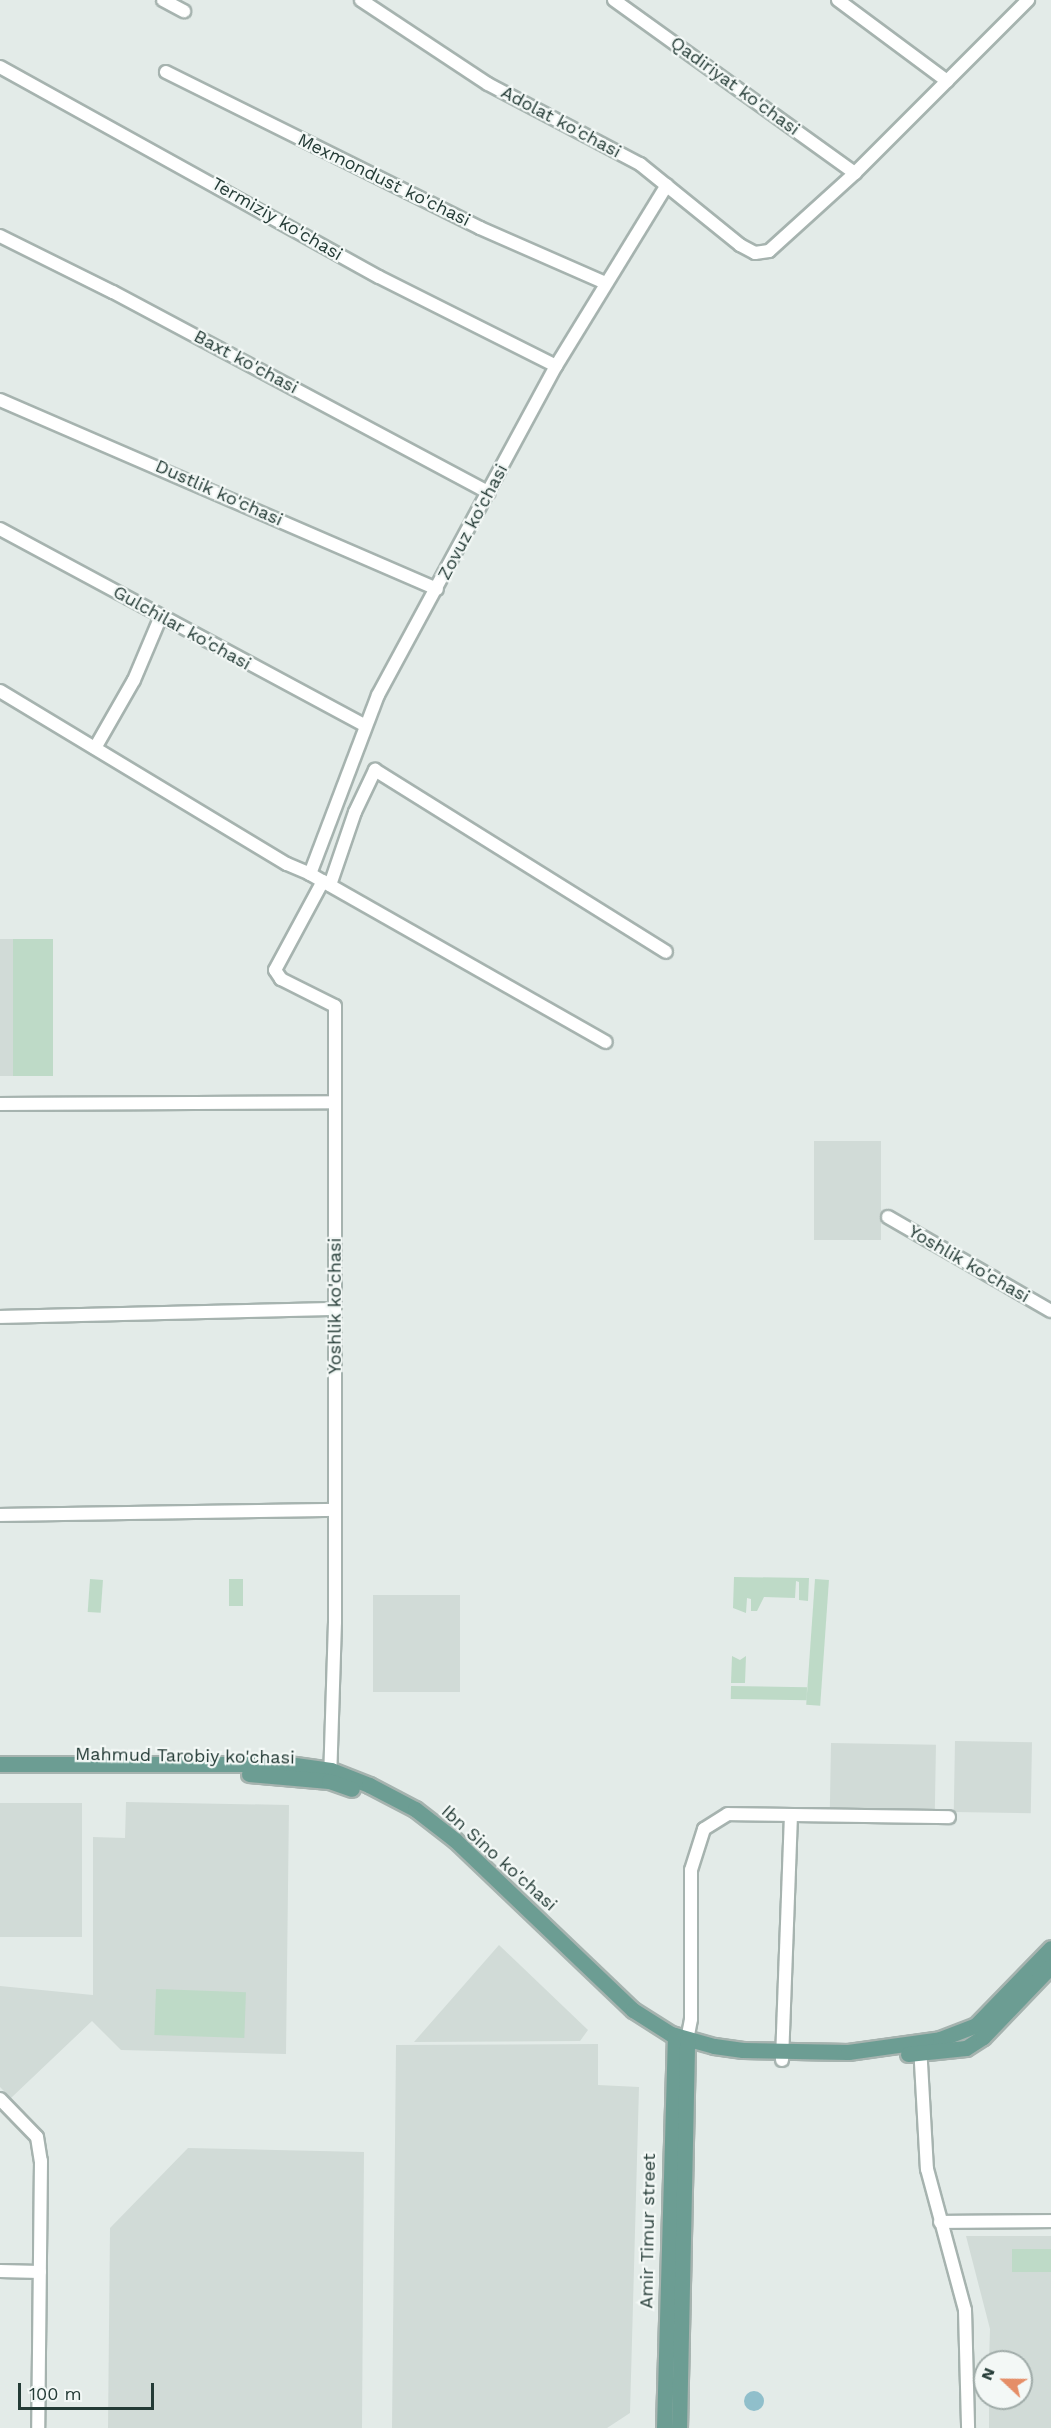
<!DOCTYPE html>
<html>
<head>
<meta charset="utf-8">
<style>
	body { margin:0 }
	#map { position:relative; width:1051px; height:2428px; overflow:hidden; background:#e3ebe8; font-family:"Work Sans",sans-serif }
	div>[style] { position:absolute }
	.built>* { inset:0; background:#d1dbd7; transform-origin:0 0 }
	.green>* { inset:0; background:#bedac7; transform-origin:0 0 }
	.water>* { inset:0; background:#90bfcb }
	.round { border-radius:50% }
	.roads { filter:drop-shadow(2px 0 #a6b3af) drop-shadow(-2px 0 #a6b3af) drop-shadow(0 2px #a6b3af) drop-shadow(0 -2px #a6b3af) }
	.minor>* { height:12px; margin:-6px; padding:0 6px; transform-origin:6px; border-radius:6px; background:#fff }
	.major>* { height:15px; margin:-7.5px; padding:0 7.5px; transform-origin:7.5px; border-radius:7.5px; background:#6c9d93 }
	span { translate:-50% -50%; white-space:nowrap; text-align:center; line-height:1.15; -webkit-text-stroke:4.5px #f3f8f6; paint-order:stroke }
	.street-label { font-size:18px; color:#243b36 }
	.north { position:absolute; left:973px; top:2350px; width:60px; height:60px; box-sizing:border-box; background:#f3f8f6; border:2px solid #a0aca9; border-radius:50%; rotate:292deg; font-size:16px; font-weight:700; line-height:24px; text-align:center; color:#243b36 }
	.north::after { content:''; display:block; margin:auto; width:21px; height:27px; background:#e58e67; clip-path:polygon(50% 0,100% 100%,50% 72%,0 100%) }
	.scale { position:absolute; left:18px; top:2383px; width:136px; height:27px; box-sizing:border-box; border:3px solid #243b36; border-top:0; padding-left:8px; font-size:18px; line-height:21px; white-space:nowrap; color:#243b36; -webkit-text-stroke:4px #f3f8f6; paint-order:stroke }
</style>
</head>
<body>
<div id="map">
	<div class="built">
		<div style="left:0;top:939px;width:13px;height:137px"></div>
		<div style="left:814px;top:1141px;width:67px;height:99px"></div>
		<div style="left:373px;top:1595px;width:87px;height:97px"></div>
		<div style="left:955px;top:1741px;width:77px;height:71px;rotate:1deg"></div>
		<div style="left:831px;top:1743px;width:105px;height:66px;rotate:1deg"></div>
		<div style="clip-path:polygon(126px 1802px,289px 1805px,286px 2054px,121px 2050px,92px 2021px,11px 2098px,0 2087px,0 1986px,93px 1995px,93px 1837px,125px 1838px)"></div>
		<div style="left:0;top:1803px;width:82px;height:134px"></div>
		<div style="clip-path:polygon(499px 1945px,588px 2030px,580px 2041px,414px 2042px)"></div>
		<div style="clip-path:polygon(598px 2044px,598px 2085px,639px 2087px,630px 2413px,607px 2428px,392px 2428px,396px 2045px)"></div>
		<div style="clip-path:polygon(188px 2148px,364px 2152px,362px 2428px,108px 2428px,110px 2228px)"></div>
		<div style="clip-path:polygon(966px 2236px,1051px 2236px,1051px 2428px,989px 2428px,989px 2398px,1021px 2398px,1021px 2362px,989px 2362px,990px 2329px)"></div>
	</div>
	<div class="green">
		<div style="left:13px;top:939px;width:40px;height:137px"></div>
		<div style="clip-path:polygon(734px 1577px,809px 1578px,808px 1601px,799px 1600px,799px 1582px,796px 1581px,795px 1598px,764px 1597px,757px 1611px,751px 1611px,751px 1599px,747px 1598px,746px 1613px,733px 1608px)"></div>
		<div style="left:90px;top:1579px;width:13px;height:33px;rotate:4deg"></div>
		<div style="left:229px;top:1579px;width:14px;height:27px"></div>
		<div style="left:815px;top:1579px;width:14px;height:126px;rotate:4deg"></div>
		<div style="clip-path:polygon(732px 1656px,740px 1660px,746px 1656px,745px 1683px,731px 1683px)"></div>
		<div style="left:731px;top:1686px;width:76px;height:13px;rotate:1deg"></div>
		<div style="left:156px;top:1989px;width:90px;height:46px;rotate:2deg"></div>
		<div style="left:1051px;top:2249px;width:23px;height:39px;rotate:90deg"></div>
	</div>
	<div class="water">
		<div class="round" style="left:744px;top:2391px;width:20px;height:20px"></div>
	</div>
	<div class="roads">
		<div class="minor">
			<div style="left:163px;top:0;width:24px;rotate:28deg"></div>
			<div style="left:361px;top:0;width:152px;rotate:33.5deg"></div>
			<div style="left:488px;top:84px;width:172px;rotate:27.8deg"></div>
			<div style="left:640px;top:164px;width:129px;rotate:39deg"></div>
			<div style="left:740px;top:245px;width:17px;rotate:28deg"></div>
			<div style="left:755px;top:253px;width:14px;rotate:-8deg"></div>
			<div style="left:769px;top:251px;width:116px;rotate:-42.2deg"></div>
			<div style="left:855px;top:173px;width:245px;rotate:-45deg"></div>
			<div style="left:614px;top:0;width:297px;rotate:35.7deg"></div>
			<div style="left:838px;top:0;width:136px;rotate:36.6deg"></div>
			<div style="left:0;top:67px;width:433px;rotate:29deg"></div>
			<div style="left:379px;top:277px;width:198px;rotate:26.7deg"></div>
			<div style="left:166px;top:72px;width:351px;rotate:26.4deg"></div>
			<div style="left:480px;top:228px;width:137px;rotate:23.7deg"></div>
			<div style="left:0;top:236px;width:126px;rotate:26.4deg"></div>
			<div style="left:113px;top:292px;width:426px;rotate:28.1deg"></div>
			<div style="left:0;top:400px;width:476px;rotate:23.4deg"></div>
			<div style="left:0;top:529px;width:413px;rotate:28.3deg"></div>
			<div style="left:0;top:691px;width:335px;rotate:31.1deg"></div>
			<div style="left:287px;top:864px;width:25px;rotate:23deg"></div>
			<div style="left:310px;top:874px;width:340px;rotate:29.6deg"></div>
			<div style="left:95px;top:748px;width:78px;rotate:-60.2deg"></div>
			<div style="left:134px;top:680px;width:69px;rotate:-67.1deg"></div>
			<div style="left:310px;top:874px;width:191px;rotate:-69.2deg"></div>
			<div style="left:378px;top:695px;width:374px;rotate:-61.6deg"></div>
			<div style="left:556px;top:366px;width:212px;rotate:-58.5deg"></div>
			<div style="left:323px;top:881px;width:101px;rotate:118.3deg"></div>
			<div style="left:275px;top:970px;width:11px;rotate:56deg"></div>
			<div style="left:281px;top:979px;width:60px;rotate:26.6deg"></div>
			<div style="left:335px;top:1006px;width:616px;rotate:90deg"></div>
			<div style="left:335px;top:1622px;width:155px;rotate:91.8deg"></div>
			<div style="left:330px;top:885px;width:77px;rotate:-71.1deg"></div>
			<div style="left:355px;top:812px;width:47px;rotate:-64.5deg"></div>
			<div style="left:375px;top:770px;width:343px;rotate:32deg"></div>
			<div style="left:0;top:1104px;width:335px;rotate:-0.3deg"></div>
			<div style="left:888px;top:1217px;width:188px;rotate:30deg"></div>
			<div style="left:0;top:1317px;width:335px;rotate:-1.4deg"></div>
			<div style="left:0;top:1515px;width:335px;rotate:-0.9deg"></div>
			<div style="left:687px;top:2040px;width:21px;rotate:-79deg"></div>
			<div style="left:691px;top:2019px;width:149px;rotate:-90deg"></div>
			<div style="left:691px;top:1870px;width:43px;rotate:-72.4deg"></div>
			<div style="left:704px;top:1829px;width:28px;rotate:-32deg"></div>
			<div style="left:728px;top:1814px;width:221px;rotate:0.8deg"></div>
			<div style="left:920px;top:2045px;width:124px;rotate:86.8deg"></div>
			<div style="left:927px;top:2169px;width:146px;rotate:74.9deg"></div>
			<div style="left:965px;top:2310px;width:118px;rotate:88.5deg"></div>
			<div style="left:782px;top:2060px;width:244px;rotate:-87.9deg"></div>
			<div style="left:0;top:2099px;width:53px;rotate:45.8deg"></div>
			<div style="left:37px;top:2137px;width:24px;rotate:81deg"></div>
			<div style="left:41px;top:2161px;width:267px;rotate:90.6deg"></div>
			<div style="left:940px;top:2222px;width:111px;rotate:-0.5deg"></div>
			<div style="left:0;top:2271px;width:40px;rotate:1.4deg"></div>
		</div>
		<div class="major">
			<div style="left:0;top:1764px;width:288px"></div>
			<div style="left:288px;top:1764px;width:43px;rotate:7.9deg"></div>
			<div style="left:331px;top:1770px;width:41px;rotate:21.5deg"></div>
			<div style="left:369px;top:1785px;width:52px;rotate:27.6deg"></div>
			<div style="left:415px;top:1809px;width:51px;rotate:37.8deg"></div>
			<div style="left:455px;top:1840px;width:246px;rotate:43.7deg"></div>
			<div style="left:633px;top:2010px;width:45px;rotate:32.3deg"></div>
			<div style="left:671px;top:2034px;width:45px;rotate:15.6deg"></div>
			<div style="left:714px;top:2046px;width:29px;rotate:8deg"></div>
			<div style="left:743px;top:2050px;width:105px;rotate:1.1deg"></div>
			<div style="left:848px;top:2052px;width:93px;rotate:-8deg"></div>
			<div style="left:940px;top:2039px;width:39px;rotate:-21deg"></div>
			<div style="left:976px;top:2025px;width:107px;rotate:-45.8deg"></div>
			<div style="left:249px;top:1774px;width:80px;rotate:5deg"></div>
			<div style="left:329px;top:1781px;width:24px;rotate:19deg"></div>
			<div style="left:908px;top:2054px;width:58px;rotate:-5.9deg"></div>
			<div style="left:966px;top:2048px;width:20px;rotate:-33deg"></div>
			<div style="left:983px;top:2037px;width:98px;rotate:-46.2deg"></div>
			<div style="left:664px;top:2428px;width:393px;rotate:-88.4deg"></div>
			<div style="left:679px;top:2428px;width:388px;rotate:-88.8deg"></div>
		</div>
	</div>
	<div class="street-label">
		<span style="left:735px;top:86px;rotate:36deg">Qadiriyat ko'chasi</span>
		<span style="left:561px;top:122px;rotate:28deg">Adolat ko'chasi</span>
		<span style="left:384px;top:180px;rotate:26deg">Mexmondust ko'chasi</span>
		<span style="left:277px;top:219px;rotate:30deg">Termiziy ko'chasi</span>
		<span style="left:246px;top:362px;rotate:28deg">Baxt ko'chasi</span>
		<span style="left:219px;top:493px;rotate:24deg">Dustlik ko'chasi</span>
		<span style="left:473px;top:522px;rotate:-62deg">Zovuz ko'chasi</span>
		<span style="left:182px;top:628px;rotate:29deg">Gulchilar ko'chasi</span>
		<span style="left:969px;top:1264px;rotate:30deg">Yoshlik ko'chasi</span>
		<span style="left:335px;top:1306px;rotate:-90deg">Yoshlik ko'chasi</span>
		<span style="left:185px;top:1756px;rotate:1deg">Mahmud Tarobiy ko'chasi</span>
		<span style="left:499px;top:1858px;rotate:42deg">Ibn Sino ko'chasi</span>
		<span style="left:648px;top:2231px;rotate:-89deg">Amir Timur street</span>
	</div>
	<div class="north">N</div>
	<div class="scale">100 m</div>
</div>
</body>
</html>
